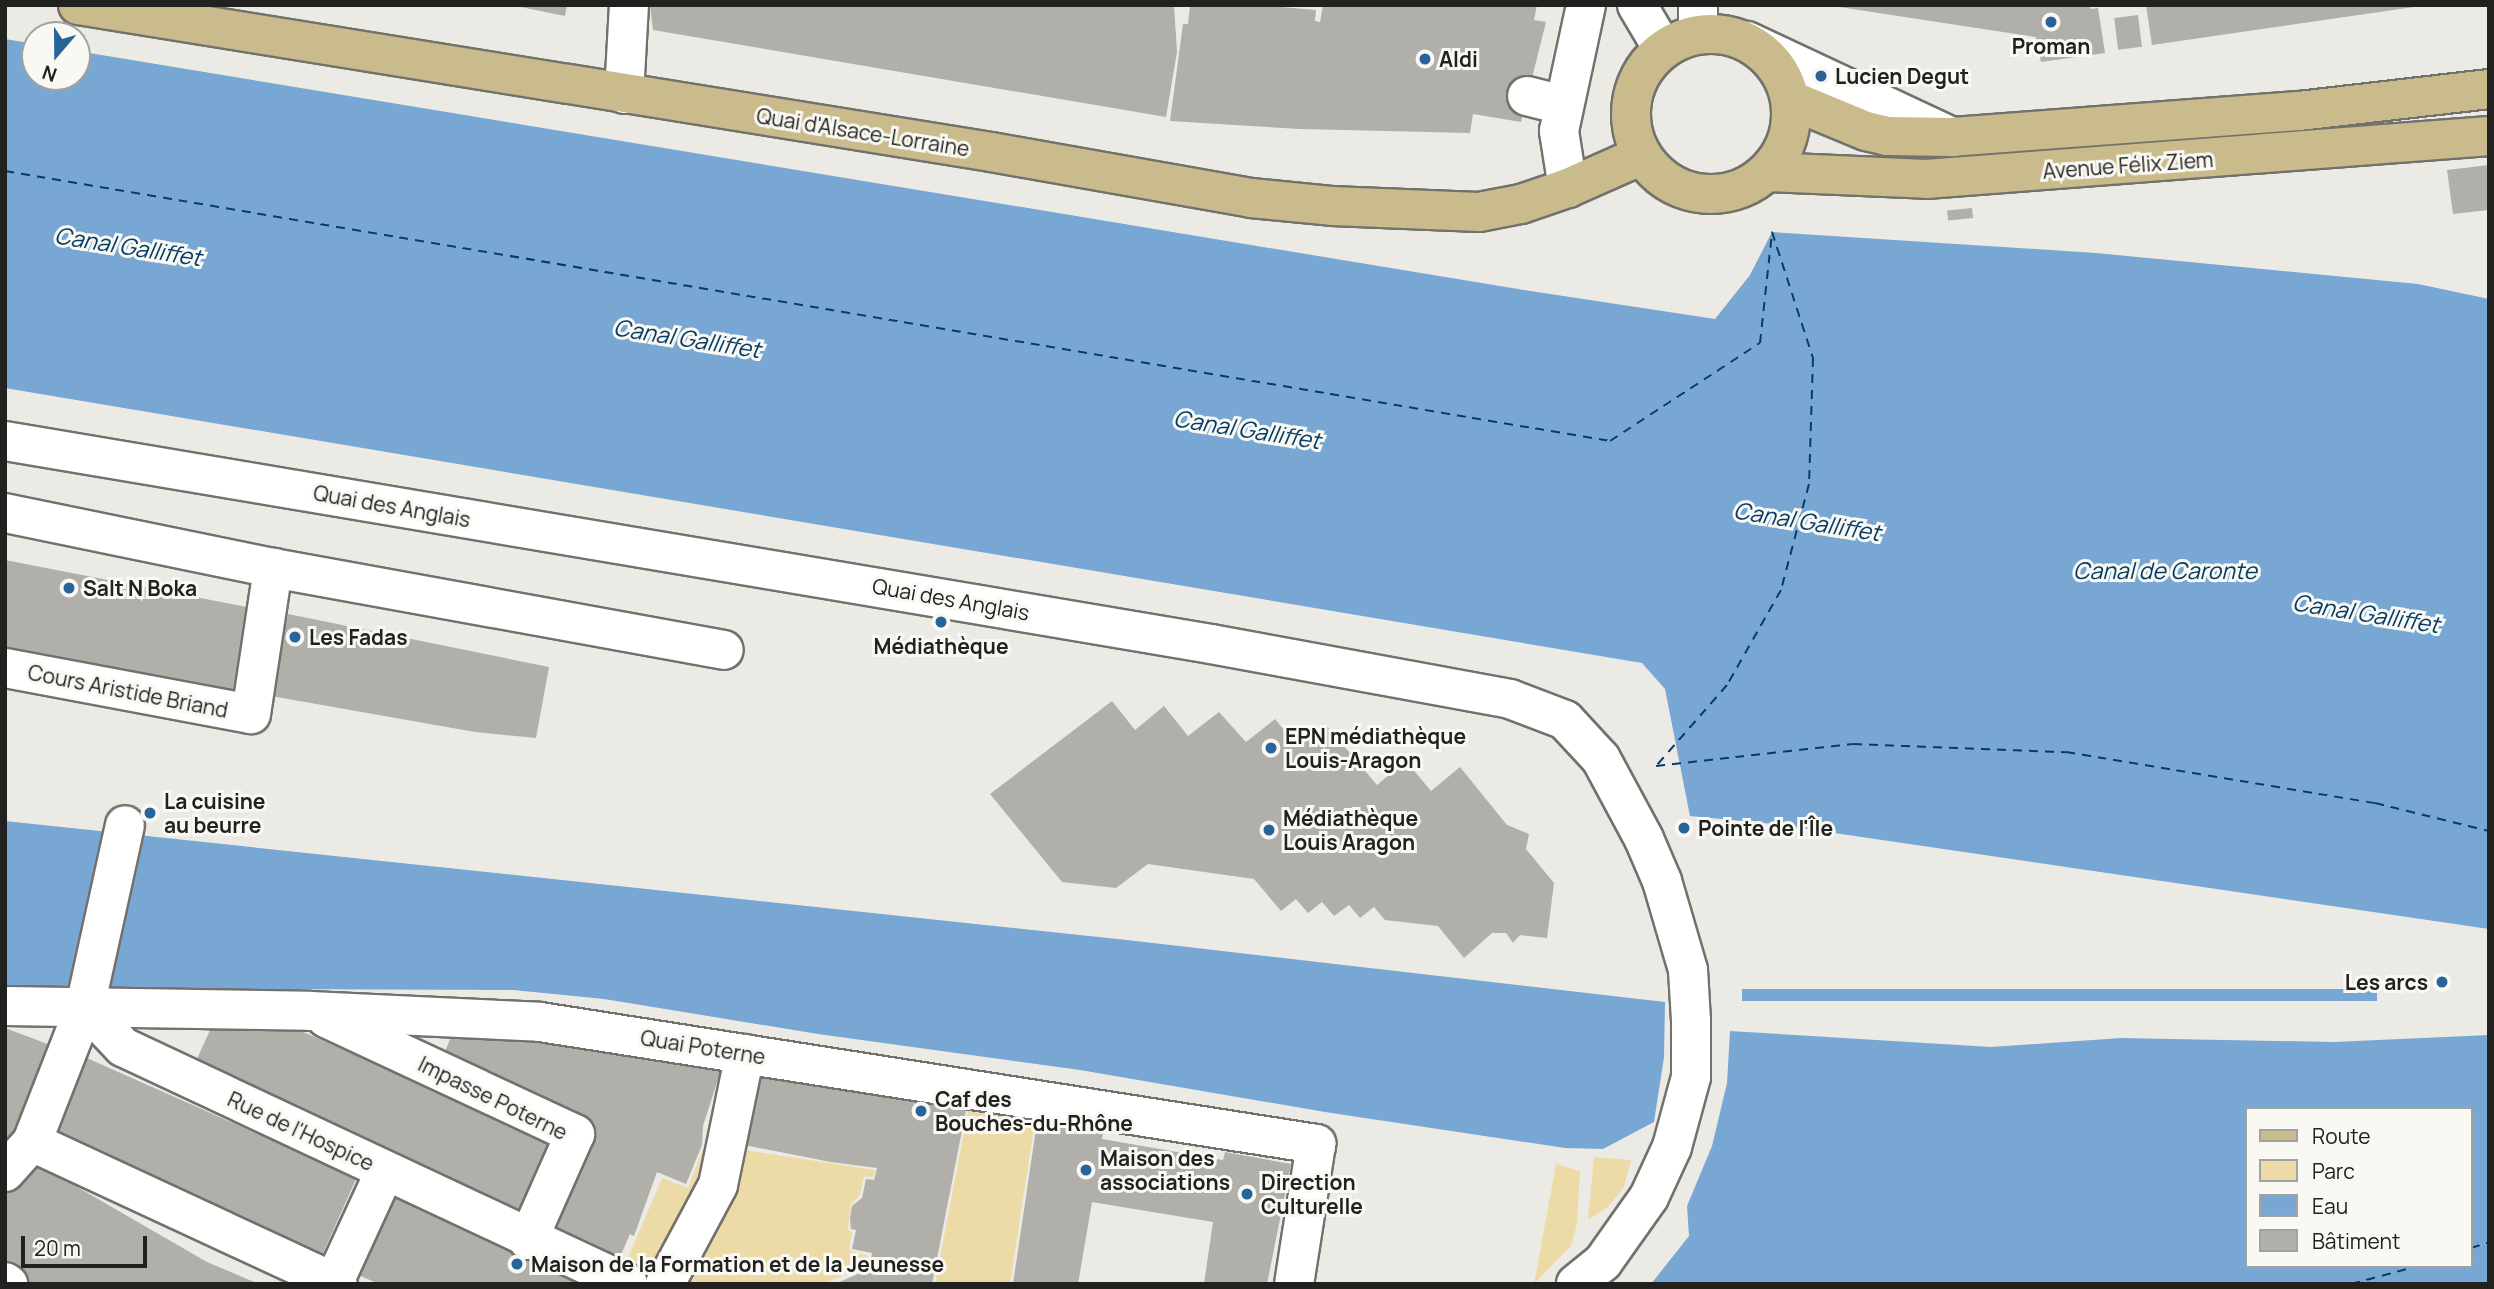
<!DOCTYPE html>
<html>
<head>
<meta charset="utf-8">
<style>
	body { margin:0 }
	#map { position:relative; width:2494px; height:1289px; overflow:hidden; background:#eceae5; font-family:Manrope,sans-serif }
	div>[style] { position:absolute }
	.green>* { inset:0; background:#ecdba7 }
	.water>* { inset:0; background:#78a7d4; transform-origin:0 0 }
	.ferry>* { height:2px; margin-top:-1px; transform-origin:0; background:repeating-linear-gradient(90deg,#053c66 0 9px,transparent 0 16px) }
	.building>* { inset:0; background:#b0afaa; transform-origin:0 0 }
	.roads { filter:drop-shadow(2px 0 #72716c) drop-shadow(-2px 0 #72716c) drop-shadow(0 2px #72716c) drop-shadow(0 -2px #72716c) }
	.minor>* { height:38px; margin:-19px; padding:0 19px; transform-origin:19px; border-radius:19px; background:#fff }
	.major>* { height:38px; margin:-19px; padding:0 19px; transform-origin:19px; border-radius:19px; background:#c9bb8c }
	.major>.ring { margin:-19px; padding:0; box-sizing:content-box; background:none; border:38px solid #c9bb8c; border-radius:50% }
	.dots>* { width:19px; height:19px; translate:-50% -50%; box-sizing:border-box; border:4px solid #f9f8f3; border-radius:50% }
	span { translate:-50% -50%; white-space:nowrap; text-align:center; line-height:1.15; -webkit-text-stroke:6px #f9f8f3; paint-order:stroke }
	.poi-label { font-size:21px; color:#21211f; font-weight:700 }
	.left { translate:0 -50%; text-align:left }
	.right { translate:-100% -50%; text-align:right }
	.street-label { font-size:21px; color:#21211f }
	.water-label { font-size:23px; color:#053c66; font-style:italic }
	.frame { position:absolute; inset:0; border:7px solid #21211f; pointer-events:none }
	.legend { position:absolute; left:2245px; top:1107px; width:228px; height:161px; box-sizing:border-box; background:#f9f8f3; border:2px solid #a3a29e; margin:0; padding:9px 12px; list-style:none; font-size:21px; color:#21211f }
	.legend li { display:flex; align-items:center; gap:14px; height:35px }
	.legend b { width:35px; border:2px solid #a3a29e }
	.north { position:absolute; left:21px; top:21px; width:70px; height:70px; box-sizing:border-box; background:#f9f8f3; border:2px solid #a3a29e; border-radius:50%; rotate:200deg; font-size:19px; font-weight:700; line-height:28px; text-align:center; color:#21211f }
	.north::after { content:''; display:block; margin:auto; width:24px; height:32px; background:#26649a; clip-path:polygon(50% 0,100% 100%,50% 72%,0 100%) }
	.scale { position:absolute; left:21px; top:1236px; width:126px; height:32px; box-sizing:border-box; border:4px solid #21211f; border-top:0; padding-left:9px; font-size:21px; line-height:24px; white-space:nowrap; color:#21211f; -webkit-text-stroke:5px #f9f8f3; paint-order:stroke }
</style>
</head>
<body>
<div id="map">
	<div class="green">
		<div style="clip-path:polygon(968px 1111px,1035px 1121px,1010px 1284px,935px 1284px)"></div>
		<div style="clip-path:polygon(705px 1144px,875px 1170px,873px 1177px,864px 1176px,860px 1195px,851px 1204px,848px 1229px,852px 1233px,849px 1250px,868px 1256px,866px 1266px,823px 1284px,617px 1284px,662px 1178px,688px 1188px)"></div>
		<div style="clip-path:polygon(1594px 1157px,1631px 1160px,1624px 1187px,1609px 1206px,1588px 1220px)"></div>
		<div style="clip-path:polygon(1556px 1164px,1580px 1171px,1577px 1224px,1571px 1246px,1534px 1284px)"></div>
	</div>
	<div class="water">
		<div style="clip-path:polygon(5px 39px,35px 44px,35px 77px,77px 77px,77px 51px,1524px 290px,1715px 319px,1750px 275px,1772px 232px,2096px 253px,2418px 284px,2489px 299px,2489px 929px,1773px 824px,1690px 816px,1665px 689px,1642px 663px,5px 388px)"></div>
		<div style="clip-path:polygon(5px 821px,1127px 940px,1665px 1002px,1664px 1057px,1654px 1122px,1603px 1149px,1565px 1148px,1325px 1112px,1080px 1070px,818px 1034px,604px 999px,513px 990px,5px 988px)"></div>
		<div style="left:1742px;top:989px;width:635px;height:12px"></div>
		<div style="clip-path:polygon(evenodd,1730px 1031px,1991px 1047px,2121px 1038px,2334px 1042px,2489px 1035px,2489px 1284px,1651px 1284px,1689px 1236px,1687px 1206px,1712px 1146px,1727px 1083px,1730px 1031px,2247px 1109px,2471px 1109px,2471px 1266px,2247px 1266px,2247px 1109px)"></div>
	</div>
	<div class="ferry">
		<div style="left:5px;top:171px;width:1628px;rotate:9.55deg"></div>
		<div style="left:1610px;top:441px;width:179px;rotate:-33.2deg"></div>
		<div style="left:1760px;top:343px;width:112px;rotate:-83.8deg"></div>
		<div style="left:1772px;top:232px;width:133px;rotate:72deg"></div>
		<div style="left:1813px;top:358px;width:126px;rotate:91.8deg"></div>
		<div style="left:1809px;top:484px;width:110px;rotate:104.8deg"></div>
		<div style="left:1781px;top:590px;width:109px;rotate:119.6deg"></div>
		<div style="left:1727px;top:685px;width:108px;rotate:131.2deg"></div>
		<div style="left:1656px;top:766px;width:198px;rotate:-6.4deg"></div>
		<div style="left:1853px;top:744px;width:213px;rotate:2.2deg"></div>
		<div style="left:2066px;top:752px;width:313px;rotate:9.4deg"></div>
		<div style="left:2375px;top:803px;width:117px;rotate:13.8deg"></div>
		<div style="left:2471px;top:1248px;width:19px;rotate:-18deg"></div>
		<div style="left:2351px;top:1284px;width:69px;rotate:-15deg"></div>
	</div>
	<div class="building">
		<div style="clip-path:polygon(511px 5px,567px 5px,565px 16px)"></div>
		<div style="clip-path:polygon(650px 5px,1174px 5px,1177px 52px,1166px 117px,653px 30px)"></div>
		<div style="clip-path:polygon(1190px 5px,1260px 5px,1316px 10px,1315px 21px,1320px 22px,1323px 5px,1537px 5px,1534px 20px,1546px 22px,1521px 122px,1473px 114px,1470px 133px,1300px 129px,1170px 121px,1183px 24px,1188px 24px)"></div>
		<div style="clip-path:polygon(1826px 5px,2088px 5px,2091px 9px,2098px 8px,2105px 53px,2041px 62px,2036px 37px)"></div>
		<div style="clip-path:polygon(2146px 5px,2414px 5px,2414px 7px,2152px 45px)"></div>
		<div style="left:2138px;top:15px;width:32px;height:24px;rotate:83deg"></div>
		<div style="clip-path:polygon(2489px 165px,2489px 210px,2453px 214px,2447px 170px)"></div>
		<div style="left:1972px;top:208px;width:10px;height:25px;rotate:84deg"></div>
		<div style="left:5px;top:560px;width:249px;height:87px;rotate:11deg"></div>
		<div style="clip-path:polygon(288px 614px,549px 667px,536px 738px,475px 732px,271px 696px)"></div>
		<div style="clip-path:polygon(1112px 701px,1135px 730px,1164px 706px,1188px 736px,1219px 712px,1246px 742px,1275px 719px,1298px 747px,1326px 725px,1377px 785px,1406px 761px,1431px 791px,1460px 767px,1507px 825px,1529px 834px,1526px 849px,1554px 883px,1547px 938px,1520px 935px,1513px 943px,1506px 933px,1492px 933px,1464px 958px,1438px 926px,1385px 920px,1374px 907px,1360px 918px,1349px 905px,1334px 916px,1322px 902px,1308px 913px,1296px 899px,1281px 911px,1254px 879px,1148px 864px,1116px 888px,1062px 882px,990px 794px)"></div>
		<div style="clip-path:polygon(267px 1016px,566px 1148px,531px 1228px,191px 1072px,216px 1017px)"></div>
		<div style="clip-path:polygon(456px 1025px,721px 1070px,703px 1126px,702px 1145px,686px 1184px,657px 1172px,634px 1236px,630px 1234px,617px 1264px,546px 1234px,580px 1158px,441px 1061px)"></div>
		<div style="clip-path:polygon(5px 1028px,61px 1049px,14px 1132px,25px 1137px,5px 1158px)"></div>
		<div style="left:87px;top:1058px;width:295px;height:86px;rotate:24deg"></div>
		<div style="clip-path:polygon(754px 1075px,966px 1110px,932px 1284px,835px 1284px,869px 1269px,872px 1253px,852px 1249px,856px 1230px,851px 1229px,850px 1219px,852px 1206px,862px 1198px,866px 1179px,874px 1180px,877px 1168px,831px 1162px,739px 1144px)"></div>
		<div style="clip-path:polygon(1037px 1122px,1103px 1132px,1102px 1139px,1223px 1160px,1225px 1152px,1291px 1164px,1267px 1284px,1204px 1284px,1213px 1222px,1092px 1202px,1078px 1284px,1013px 1284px)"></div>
		<div style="clip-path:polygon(34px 1162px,207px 1262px,259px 1284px,19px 1284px,5px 1273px,5px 1195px)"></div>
		<div style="clip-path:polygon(385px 1192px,422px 1209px,596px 1284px,379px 1284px,349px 1271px)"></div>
	</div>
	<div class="roads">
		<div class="minor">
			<div style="left:1637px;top:5px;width:51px;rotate:59.4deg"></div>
			<div style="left:1698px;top:5px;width:29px;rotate:90deg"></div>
			<div style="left:1747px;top:41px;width:226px;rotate:25.1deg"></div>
			<div style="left:624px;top:94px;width:89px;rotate:-86.8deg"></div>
			<div style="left:1527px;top:96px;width:37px;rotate:14deg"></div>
			<div style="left:1568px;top:188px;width:58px;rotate:-99deg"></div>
			<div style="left:1559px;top:131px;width:129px;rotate:-77.9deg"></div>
			<div style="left:5px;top:441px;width:1223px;rotate:9.55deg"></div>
			<div style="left:1211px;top:644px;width:304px;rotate:10.4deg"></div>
			<div style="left:1510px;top:699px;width:59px;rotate:20.9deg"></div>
			<div style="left:1565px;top:720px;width:53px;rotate:47.3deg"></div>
			<div style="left:1601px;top:759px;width:91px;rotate:61.7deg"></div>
			<div style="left:1644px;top:839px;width:46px;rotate:66.8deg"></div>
			<div style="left:1662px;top:881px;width:93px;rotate:73.7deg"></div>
			<div style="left:1688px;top:970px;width:50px;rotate:86.6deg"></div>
			<div style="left:1691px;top:1020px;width:57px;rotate:90deg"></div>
			<div style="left:1691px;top:1077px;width:73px;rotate:105.2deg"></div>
			<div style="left:1672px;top:1147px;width:55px;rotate:114.7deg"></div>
			<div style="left:1649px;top:1197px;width:80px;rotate:125.3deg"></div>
			<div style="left:1603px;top:1262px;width:35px;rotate:141deg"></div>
			<div style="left:5px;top:513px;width:274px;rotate:11.6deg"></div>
			<div style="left:273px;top:568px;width:458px;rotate:10.3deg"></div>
			<div style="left:5px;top:668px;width:250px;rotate:10.6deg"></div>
			<div style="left:251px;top:714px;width:148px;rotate:-81.4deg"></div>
			<div style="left:5px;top:1006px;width:305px;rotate:0.9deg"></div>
			<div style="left:310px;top:1011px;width:230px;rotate:2.7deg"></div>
			<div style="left:540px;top:1022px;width:786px;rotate:8.93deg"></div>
			<div style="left:1316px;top:1144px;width:142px;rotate:98.9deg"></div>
			<div style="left:85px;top:1007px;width:55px;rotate:46.5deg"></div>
			<div style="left:123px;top:1047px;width:558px;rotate:25.14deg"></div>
			<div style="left:326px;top:1018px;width:275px;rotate:25deg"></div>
			<div style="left:575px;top:1134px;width:116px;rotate:113.9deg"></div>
			<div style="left:32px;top:1142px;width:337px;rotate:24.9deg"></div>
			<div style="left:5px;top:1172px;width:40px;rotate:-48deg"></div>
			<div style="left:32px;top:1142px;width:145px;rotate:-68.6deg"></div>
			<div style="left:85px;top:1007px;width:186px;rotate:-77.6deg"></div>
			<div style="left:5px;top:1282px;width:4px;rotate:34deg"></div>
			<div style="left:334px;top:1282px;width:122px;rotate:-65.3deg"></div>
			<div style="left:665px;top:1284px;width:112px;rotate:-61.8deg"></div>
			<div style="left:718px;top:1185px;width:134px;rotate:-78.4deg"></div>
		</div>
		<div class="major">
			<div style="left:78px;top:5px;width:925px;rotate:9.15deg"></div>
			<div style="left:991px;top:152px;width:264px;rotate:10deg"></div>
			<div style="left:1251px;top:198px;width:81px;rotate:5.6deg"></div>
			<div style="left:1332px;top:206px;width:147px;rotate:2.3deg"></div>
			<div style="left:1479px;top:212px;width:43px;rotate:-10.8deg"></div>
			<div style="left:1521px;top:204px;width:50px;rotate:-18.8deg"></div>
			<div style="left:1568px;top:188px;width:81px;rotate:-24deg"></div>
			<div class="ring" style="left:1631px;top:34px;width:122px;height:122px"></div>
			<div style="left:1791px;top:100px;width:81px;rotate:22.5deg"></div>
			<div style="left:1866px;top:131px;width:22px;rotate:13deg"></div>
			<div style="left:1887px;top:136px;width:65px;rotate:0.9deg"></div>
			<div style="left:1952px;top:137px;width:348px;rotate:-4.3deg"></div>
			<div style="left:2299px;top:111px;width:191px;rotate:-6.6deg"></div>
			<div style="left:1768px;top:172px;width:158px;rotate:2.5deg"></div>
			<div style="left:1926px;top:179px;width:565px;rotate:-4.37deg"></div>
		</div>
	</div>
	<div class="dots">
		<div style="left:2051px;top:22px;background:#26649a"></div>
		<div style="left:1425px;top:59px;background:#26649a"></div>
		<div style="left:1821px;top:76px;background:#26649a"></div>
		<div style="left:69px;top:588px;background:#26649a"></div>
		<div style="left:941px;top:622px;background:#26649a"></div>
		<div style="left:295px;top:637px;background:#26649a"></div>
		<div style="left:1271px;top:748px;background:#26649a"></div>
		<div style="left:150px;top:813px;background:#26649a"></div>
		<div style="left:1684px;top:828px;background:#26649a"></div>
		<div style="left:1269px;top:830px;background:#26649a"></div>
		<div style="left:2442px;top:982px;background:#26649a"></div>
		<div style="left:921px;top:1111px;background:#26649a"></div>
		<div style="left:1086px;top:1170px;background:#26649a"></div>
		<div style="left:1247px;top:1194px;background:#26649a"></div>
		<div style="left:517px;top:1264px;background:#26649a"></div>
	</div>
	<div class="poi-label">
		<span style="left:2051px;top:46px">Proman</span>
		<span class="left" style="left:1439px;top:59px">Aldi</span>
		<span class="left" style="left:1835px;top:76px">Lucien Degut</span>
		<span class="left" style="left:83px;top:588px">Salt N Boka</span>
		<span class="left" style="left:309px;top:637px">Les Fadas</span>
		<span style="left:941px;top:646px">Médiathèque</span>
		<span class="left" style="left:1285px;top:748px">EPN médiathèque<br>Louis-Aragon</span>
		<span class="left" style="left:164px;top:813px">La cuisine<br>au beurre</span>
		<span class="left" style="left:1283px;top:830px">Médiathèque<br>Louis Aragon</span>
		<span class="left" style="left:1698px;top:828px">Pointe de l'Île</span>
		<span class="right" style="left:2428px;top:982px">Les arcs</span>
		<span class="left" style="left:935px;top:1111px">Caf des<br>Bouches-du-Rhône</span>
		<span class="left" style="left:1100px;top:1170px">Maison des<br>associations</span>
		<span class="left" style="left:1261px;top:1194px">Direction<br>Culturelle</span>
		<span class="left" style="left:531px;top:1264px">Maison de la Formation et de la Jeunesse</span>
	</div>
	<div class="street-label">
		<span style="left:863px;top:132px;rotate:9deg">Quai d'Alsace-Lorraine</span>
		<span style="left:2128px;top:165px;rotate:-4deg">Avenue Félix Ziem</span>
		<span style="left:392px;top:506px;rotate:10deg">Quai des Anglais</span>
		<span style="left:951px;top:599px;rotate:10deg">Quai des Anglais</span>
		<span style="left:128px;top:691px;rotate:11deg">Cours Aristide Briand</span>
		<span style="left:703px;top:1047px;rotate:9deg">Quai Poterne</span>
		<span style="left:493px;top:1098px;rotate:26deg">Impasse Poterne</span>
		<span style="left:301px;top:1131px;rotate:25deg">Rue de l'Hospice</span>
	</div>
	<div class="water-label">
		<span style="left:128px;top:246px;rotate:9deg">Canal Galliffet</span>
		<span style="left:687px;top:338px;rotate:9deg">Canal Galliffet</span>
		<span style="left:1247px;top:429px;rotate:9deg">Canal Galliffet</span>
		<span style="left:1807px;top:521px;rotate:9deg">Canal Galliffet</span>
		<span style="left:2165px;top:570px">Canal de Caronte</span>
		<span style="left:2366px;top:613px;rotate:9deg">Canal Galliffet</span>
	</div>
	<div class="frame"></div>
	<ul class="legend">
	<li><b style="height:9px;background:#c9bb8c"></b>Route</li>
	<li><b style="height:19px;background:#ecdba7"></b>Parc</li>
	<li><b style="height:19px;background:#78a7d4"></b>Eau</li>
	<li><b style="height:19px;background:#b0afaa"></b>Bâtiment</li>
	</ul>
	<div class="north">N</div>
	<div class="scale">20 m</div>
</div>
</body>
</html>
